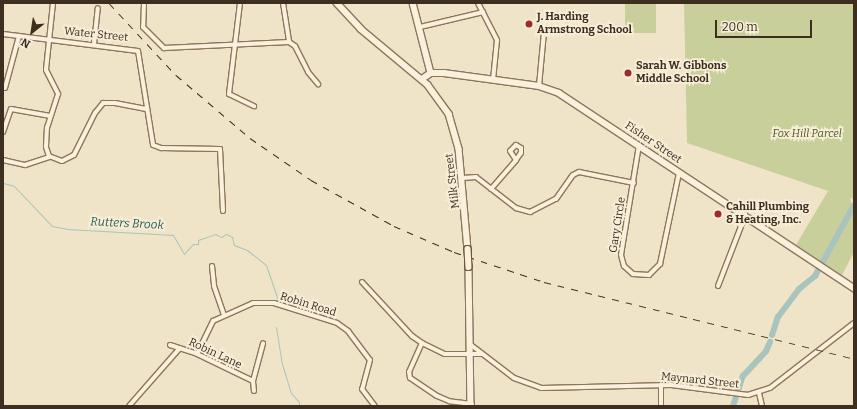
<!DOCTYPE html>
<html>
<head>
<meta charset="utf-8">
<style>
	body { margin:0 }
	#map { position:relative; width:857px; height:409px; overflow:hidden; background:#f0e4c8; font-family:Bitter,serif }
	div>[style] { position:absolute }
	.green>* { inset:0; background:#c9cf9b; transform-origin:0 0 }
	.stream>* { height:1px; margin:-0.5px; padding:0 0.5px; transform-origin:0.5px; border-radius:0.5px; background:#a9c4bc }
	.river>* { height:6px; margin:-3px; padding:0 3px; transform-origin:3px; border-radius:3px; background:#a9c4bc }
	.roads { filter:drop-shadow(1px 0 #8d765c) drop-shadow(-1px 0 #8d765c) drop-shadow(0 1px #8d765c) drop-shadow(0 -1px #8d765c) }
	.street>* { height:4px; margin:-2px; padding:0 2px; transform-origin:2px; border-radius:2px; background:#faf1dc }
	.secondary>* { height:5.5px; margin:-2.75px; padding:0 2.75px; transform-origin:2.75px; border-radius:2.75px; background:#faf1dc }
	.rail>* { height:1px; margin-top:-0.5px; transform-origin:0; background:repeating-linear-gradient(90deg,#3d2e20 0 7px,transparent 0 14px) }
	.bridges { filter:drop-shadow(1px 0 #6f573f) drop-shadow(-1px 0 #6f573f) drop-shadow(0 1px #6f573f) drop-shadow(0 -1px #6f573f) }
	.secondary-bridge>* { height:5.5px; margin:-2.75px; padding:0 2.75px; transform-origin:2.75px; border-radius:2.75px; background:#faf1dc }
	.dots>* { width:11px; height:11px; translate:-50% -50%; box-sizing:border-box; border:2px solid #f7eed8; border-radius:50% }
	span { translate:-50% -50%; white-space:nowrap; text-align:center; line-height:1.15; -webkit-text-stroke:3.5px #f7eed8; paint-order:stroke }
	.poi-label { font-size:11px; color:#3d2e20; font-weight:700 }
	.left { translate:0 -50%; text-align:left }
	.street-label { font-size:11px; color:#3d2e20 }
	.park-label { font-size:11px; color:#4d5a26; font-style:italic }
	.water-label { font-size:12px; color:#2f5d5a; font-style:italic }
	.frame { position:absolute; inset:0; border:4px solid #3d2e20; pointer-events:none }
	.north { position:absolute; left:12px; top:12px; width:40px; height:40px; -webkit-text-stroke:3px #f7eed8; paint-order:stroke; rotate:210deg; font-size:11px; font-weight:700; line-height:16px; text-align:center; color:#3d2e20 }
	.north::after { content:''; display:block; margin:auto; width:14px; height:18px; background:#3d2e20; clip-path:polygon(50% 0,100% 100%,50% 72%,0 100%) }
	.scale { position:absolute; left:715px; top:20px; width:97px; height:18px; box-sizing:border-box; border:2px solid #3d2e20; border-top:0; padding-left:5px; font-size:12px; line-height:14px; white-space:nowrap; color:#3d2e20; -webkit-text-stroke:3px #f7eed8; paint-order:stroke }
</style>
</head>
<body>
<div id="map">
	<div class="green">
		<div style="left:625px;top:3px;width:31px;height:30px"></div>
		<div style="clip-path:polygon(684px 3px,854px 3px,854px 199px,850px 198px,854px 214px,854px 252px,842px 275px,796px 245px,828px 191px,687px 143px)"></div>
	</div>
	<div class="stream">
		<div style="left:3px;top:183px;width:11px;rotate:15deg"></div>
		<div style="left:14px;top:186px;width:55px;rotate:46.5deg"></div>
		<div style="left:52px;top:226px;width:15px;rotate:11deg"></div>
		<div style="left:67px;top:229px;width:106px;rotate:3.2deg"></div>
		<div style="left:173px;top:235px;width:22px;rotate:60deg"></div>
		<div style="left:184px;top:254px;width:13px;rotate:-48deg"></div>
		<div style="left:193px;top:244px;width:5px"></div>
		<div style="left:198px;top:244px;width:4px;rotate:-90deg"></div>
		<div style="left:198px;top:240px;width:18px;rotate:-19deg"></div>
		<div style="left:215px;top:234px;width:7px;rotate:27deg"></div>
		<div style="left:221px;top:237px;width:6px;rotate:-31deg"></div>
		<div style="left:226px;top:234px;width:7px;rotate:27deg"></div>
		<div style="left:232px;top:237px;width:8px;rotate:76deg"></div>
		<div style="left:234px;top:245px;width:14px;rotate:21deg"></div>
		<div style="left:247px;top:250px;width:24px;rotate:38deg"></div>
		<div style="left:266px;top:265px;width:37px;rotate:71deg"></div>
		<div style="left:276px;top:327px;width:37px;rotate:81deg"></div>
		<div style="left:282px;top:364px;width:30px;rotate:73deg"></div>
		<div style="left:291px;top:393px;width:12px;rotate:48deg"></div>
		<div style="left:299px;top:402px;width:4px;rotate:90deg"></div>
	</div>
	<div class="river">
		<div style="left:772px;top:335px;width:19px;rotate:-72deg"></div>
		<div style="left:778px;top:317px;width:35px;rotate:-53deg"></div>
		<div style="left:799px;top:289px;width:21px;rotate:-39deg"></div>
		<div style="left:815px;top:276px;width:81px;rotate:-61.2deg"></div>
		<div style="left:733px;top:406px;width:32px;rotate:-72deg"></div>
		<div style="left:743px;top:376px;width:34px;rotate:-47deg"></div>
		<div style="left:766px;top:351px;width:10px;rotate:-66deg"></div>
	</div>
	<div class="roads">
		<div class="street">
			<div style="left:53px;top:3px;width:67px;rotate:96deg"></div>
			<div style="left:46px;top:70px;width:27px;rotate:63deg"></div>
			<div style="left:58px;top:94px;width:35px;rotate:108deg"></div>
			<div style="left:47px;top:127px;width:20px;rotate:93deg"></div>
			<div style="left:46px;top:147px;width:9px;rotate:72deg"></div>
			<div style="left:49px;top:156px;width:14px;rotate:21deg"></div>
			<div style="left:62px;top:161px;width:13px;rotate:-27deg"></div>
			<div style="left:74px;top:155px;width:47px;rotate:-63.4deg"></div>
			<div style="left:95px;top:113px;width:13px;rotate:-51deg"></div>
			<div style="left:103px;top:103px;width:12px"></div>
			<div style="left:115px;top:103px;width:33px;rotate:11deg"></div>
			<div style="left:144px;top:3px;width:24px;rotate:92deg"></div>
			<div style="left:143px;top:27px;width:30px;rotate:45deg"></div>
			<div style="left:164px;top:48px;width:125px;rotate:-2.7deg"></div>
			<div style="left:240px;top:3px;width:92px;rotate:96.9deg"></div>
			<div style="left:229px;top:94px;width:28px;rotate:26deg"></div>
			<div style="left:283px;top:3px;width:39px;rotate:81deg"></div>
			<div style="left:478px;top:3px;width:42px;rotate:62.8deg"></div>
			<div style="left:497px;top:40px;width:40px;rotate:95.7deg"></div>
			<div style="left:420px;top:27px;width:65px;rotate:-13.4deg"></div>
			<div style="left:3px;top:34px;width:136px;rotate:7.2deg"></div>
			<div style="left:138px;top:51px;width:95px;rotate:80.9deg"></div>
			<div style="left:153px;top:145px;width:9px;rotate:21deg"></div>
			<div style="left:161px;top:148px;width:59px;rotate:1deg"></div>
			<div style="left:220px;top:149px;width:62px;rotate:87.2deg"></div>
			<div style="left:289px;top:42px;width:7px;rotate:34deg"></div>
			<div style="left:295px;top:46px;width:29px;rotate:63deg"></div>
			<div style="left:308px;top:72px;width:16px;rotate:50deg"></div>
			<div style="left:94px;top:44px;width:36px;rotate:-84deg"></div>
			<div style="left:539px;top:86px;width:54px;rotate:-84.7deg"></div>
			<div style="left:5px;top:88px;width:54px;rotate:-74.9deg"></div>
			<div style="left:3px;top:132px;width:24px;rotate:-71deg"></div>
			<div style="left:11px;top:109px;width:40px;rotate:10deg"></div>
			<div style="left:639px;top:145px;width:111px;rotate:99.3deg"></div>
			<div style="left:621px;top:255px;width:11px;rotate:75deg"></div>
			<div style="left:624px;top:266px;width:12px;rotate:42deg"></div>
			<div style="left:633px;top:274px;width:16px;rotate:4deg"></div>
			<div style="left:649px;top:275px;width:16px;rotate:-45deg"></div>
			<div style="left:660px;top:264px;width:93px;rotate:-78.2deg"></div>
			<div style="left:3px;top:160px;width:23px;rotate:13deg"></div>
			<div style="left:25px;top:165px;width:26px;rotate:-18deg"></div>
			<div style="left:463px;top:178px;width:13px;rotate:-4deg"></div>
			<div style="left:476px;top:177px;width:51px;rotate:37.8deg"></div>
			<div style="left:516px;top:208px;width:15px;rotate:16deg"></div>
			<div style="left:530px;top:212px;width:29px;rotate:-27deg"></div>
			<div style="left:556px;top:199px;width:29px;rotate:-55deg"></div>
			<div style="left:573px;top:175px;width:7px;rotate:-27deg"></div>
			<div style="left:579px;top:172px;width:56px;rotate:11.3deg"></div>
			<div style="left:491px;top:189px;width:38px;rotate:-49deg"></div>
			<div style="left:516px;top:160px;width:7px;rotate:-56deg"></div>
			<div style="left:520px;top:154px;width:1px;rotate:-45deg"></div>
			<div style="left:521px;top:153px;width:5px;rotate:-90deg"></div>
			<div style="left:521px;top:148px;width:6px;rotate:-149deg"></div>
			<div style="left:516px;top:145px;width:8px;rotate:135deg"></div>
			<div style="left:510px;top:151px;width:11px;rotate:56deg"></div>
			<div style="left:212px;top:266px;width:20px;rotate:84deg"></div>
			<div style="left:214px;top:286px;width:31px;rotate:71deg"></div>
			<div style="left:362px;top:282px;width:74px;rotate:47.2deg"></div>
			<div style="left:412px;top:336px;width:12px;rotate:35deg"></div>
			<div style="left:718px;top:286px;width:75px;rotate:-68.9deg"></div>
			<div style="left:170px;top:345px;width:28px;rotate:18deg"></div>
			<div style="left:197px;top:354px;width:62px;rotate:25.7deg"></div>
			<div style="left:471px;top:345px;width:54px;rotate:37.5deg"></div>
			<div style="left:514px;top:378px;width:29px;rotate:20deg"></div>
			<div style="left:541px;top:388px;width:130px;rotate:-1.3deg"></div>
			<div style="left:671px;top:385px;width:78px;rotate:7.4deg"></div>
			<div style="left:748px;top:395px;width:23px;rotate:-18deg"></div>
			<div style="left:770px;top:388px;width:106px;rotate:-37.7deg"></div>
			<div style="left:197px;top:354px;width:37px;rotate:-64deg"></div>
			<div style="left:213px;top:321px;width:44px;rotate:-24.2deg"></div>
			<div style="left:253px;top:303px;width:21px"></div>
			<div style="left:274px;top:303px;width:66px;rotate:17.6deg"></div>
			<div style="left:337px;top:323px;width:14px;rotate:36deg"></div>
			<div style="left:348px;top:331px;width:36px;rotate:53deg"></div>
			<div style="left:370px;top:360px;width:30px;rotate:105deg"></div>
			<div style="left:362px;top:389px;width:21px;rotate:53deg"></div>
			<div style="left:661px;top:385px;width:21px;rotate:90deg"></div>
			<div style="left:254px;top:391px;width:10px;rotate:-96deg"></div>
			<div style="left:253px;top:381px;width:39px;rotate:-75deg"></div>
			<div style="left:759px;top:393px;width:13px;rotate:77deg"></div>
			<div style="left:472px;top:404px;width:23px;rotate:-173deg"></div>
			<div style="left:449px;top:401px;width:13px;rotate:-157deg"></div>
			<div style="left:437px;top:396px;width:32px;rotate:-146deg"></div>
			<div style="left:410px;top:378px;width:6px;rotate:-99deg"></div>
			<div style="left:409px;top:372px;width:32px;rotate:-66deg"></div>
			<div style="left:422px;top:343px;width:25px;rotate:26deg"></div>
			<div style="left:445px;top:354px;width:37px"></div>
			<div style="left:129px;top:406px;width:77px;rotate:-48.7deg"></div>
		</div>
		<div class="secondary">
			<div style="left:337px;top:3px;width:35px;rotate:47deg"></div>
			<div style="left:361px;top:29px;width:87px;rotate:39.9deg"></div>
			<div style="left:428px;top:85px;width:36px;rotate:54deg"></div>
			<div style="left:449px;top:114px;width:36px;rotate:74deg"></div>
			<div style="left:459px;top:149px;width:100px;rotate:84.9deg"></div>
			<div style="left:413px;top:3px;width:72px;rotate:75.6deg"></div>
			<div style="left:422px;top:79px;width:11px;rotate:-34deg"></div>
			<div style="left:431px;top:73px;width:13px"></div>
			<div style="left:444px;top:73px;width:96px;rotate:7.8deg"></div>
			<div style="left:539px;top:86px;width:21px;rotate:19deg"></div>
			<div style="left:559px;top:93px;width:354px;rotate:33.5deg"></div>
			<div style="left:469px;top:267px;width:139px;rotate:89.2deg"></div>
		</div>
	</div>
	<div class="rail">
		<div style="left:109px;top:3px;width:98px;rotate:47.1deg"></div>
		<div style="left:176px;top:75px;width:97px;rotate:40.4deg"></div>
		<div style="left:250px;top:138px;width:74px;rotate:34.5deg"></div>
		<div style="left:311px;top:180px;width:95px;rotate:29deg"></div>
		<div style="left:394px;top:226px;width:65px;rotate:23.4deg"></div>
		<div style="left:454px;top:252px;width:95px;rotate:18.4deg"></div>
		<div style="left:544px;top:282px;width:319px;rotate:13.9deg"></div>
	</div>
	<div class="bridges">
		<div class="secondary-bridge">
			<div style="left:468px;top:249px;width:18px;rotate:87deg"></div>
		</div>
	</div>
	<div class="dots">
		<div style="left:529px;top:24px;background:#9e2a2b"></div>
		<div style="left:628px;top:73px;background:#9e2a2b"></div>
		<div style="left:718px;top:214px;background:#9e2a2b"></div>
	</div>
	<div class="poi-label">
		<span class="left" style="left:537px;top:24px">J. Harding<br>Armstrong School</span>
		<span class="left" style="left:636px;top:73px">Sarah W. Gibbons<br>Middle School</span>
		<span class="left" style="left:726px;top:214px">Cahill Plumbing<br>&amp; Heating, Inc.</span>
	</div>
	<div class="street-label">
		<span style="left:96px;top:35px;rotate:6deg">Water Street</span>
		<span style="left:653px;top:143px;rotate:34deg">Fisher Street</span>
		<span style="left:453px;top:181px;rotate:-97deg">Milk Street</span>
		<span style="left:618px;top:225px;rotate:-81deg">Gary Circle</span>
		<span style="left:308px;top:305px;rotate:17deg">Robin Road</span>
		<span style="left:215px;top:354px;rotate:25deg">Robin Lane</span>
		<span style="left:700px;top:381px;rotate:6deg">Maynard Street</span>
	</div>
	<div class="park-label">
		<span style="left:807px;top:134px">Fox Hill Parcel</span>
	</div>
	<div class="water-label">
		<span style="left:127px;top:224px;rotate:3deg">Rutters Brook</span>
	</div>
	<div class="frame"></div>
	<div class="north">N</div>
	<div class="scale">200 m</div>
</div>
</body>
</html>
